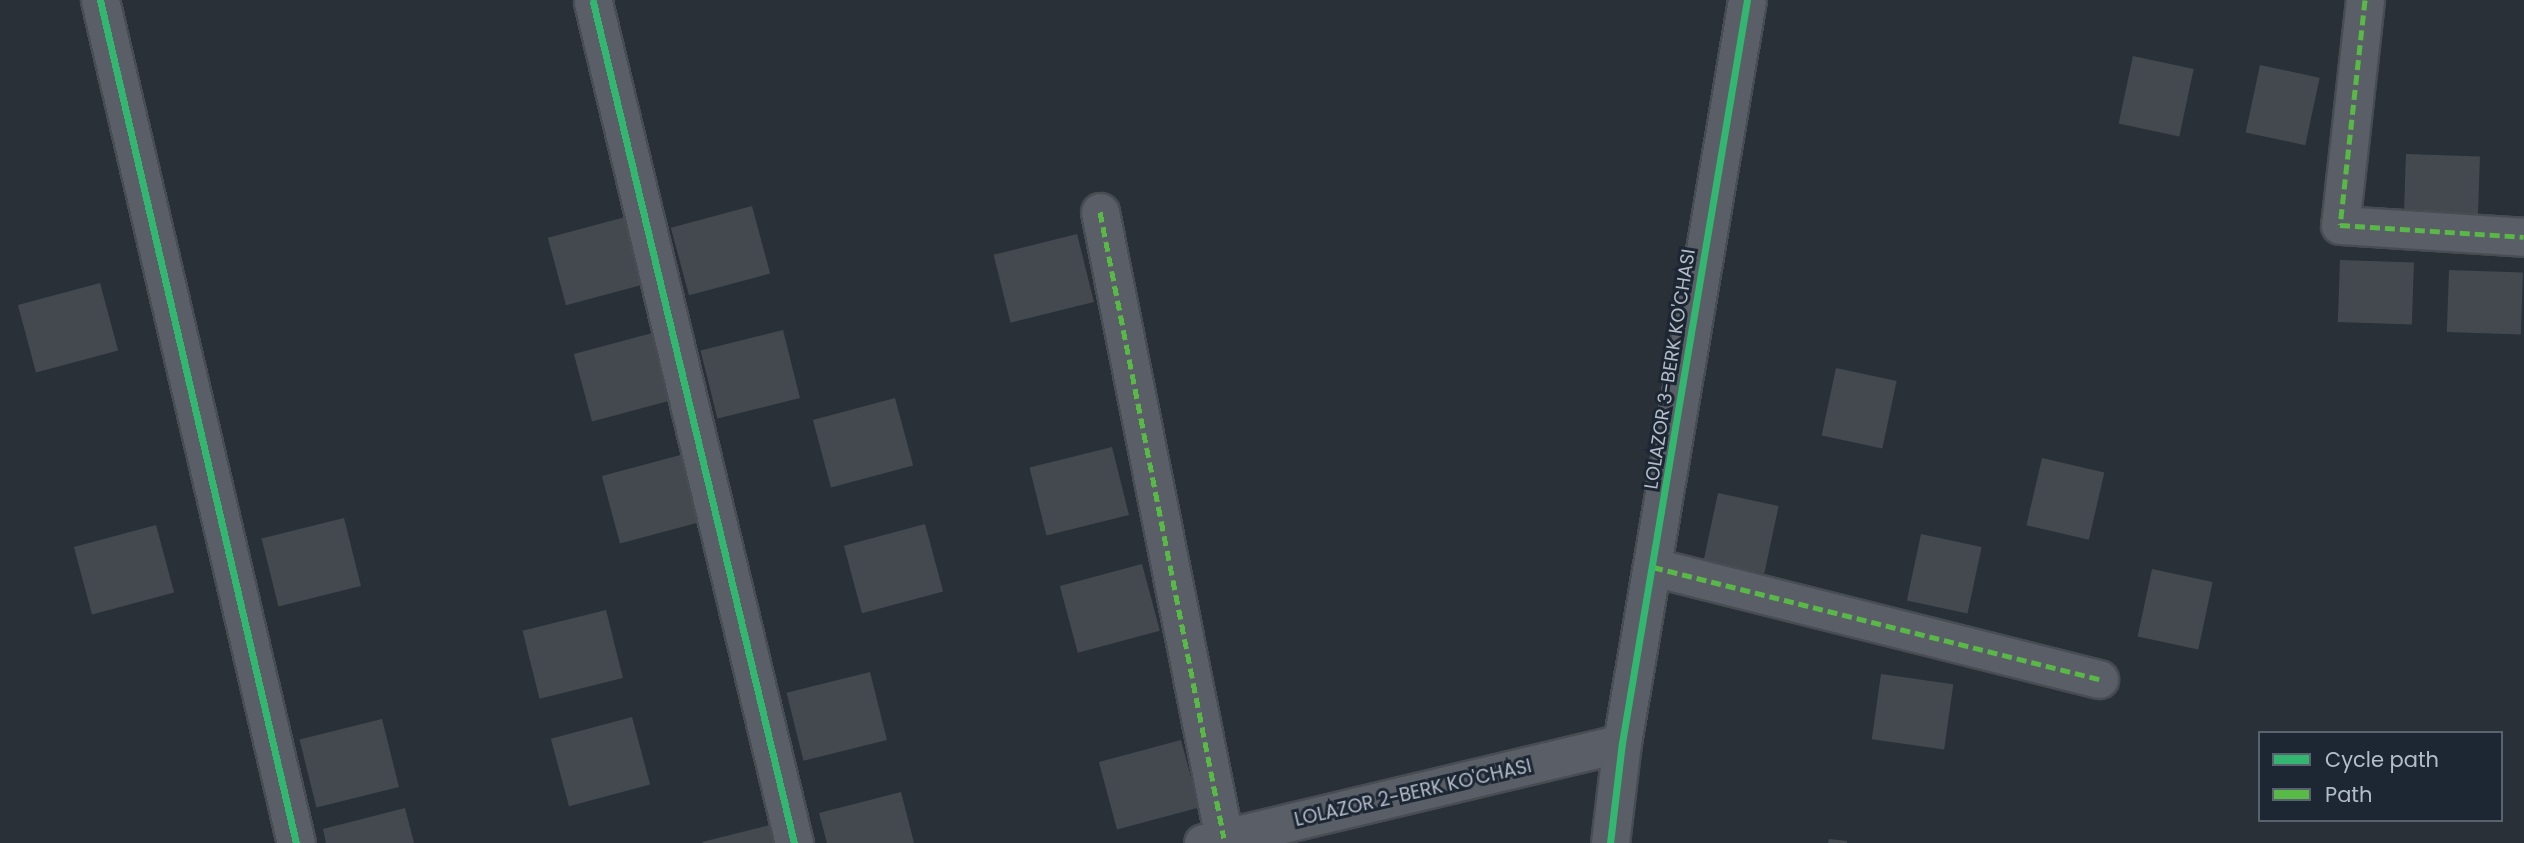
<!DOCTYPE html>
<html>
<head>
<meta charset="utf-8">
<style>
	body { margin:0 }
	#map { position:relative; width:2524px; height:843px; overflow:hidden; background:#2a3038; font-family:Poppins,sans-serif }
	div>[style] { position:absolute }
	.building>* { inset:0; background:#444950; transform-origin:0 0 }
	.roads { filter:drop-shadow(2px 0 #484c53) drop-shadow(-2px 0 #484c53) drop-shadow(0 2px #484c53) drop-shadow(0 -2px #484c53) }
	.minor>* { height:37px; margin:-18.5px; padding:0 18.5px; transform-origin:18.5px; border-radius:18.5px; background:#5a5e66 }
	.quiet>* { height:5px; margin-top:-2.5px; transform-origin:0; background:repeating-linear-gradient(90deg,#58b947 0 10px,transparent 0 15px) }
	.cycleway>* { height:7px; margin:-3.5px; padding:0 3.5px; transform-origin:3.5px; border-radius:3.5px; background:#33b770 }
	span { translate:-50% -50%; white-space:nowrap; text-align:center; line-height:1.15; -webkit-text-stroke:6px #1d2633; paint-order:stroke }
	.street-label { font-size:19px; color:#b4bcc9 }
	.legend { position:absolute; left:2258px; top:731px; width:245px; height:91px; box-sizing:border-box; background:#1d2633; border:2px solid #59626f; margin:0; padding:9px 12px; list-style:none; font-size:21px; color:#b4bcc9 }
	.legend li { display:flex; align-items:center; gap:14px; height:35px }
	.legend b { width:35px; border:2px solid #59626f }
</style>
</head>
<body>
<div id="map">
	<div class="building">
		<div style="left:2133px;top:56px;width:62px;height:69px;rotate:12deg"></div>
		<div style="left:2260px;top:65px;width:61px;height:69px;rotate:12deg"></div>
		<div style="left:2406px;top:154px;width:74px;height:62px;rotate:2deg"></div>
		<div style="left:752px;top:206px;width:70px;height:84px;rotate:75deg"></div>
		<div style="left:629px;top:216px;width:70px;height:84px;rotate:75deg"></div>
		<div style="left:1077px;top:234px;width:70px;height:86px;rotate:76deg"></div>
		<div style="left:2340px;top:260px;width:74px;height:62px;rotate:2deg"></div>
		<div style="left:2449px;top:270px;width:74px;height:62px;rotate:2deg"></div>
		<div style="left:100px;top:283px;width:70px;height:85px;rotate:75deg"></div>
		<div style="left:783px;top:330px;width:70px;height:85px;rotate:76deg"></div>
		<div style="left:656px;top:332px;width:70px;height:85px;rotate:75deg"></div>
		<div style="left:1836px;top:368px;width:62px;height:69px;rotate:12deg"></div>
		<div style="left:895px;top:398px;width:70px;height:85px;rotate:75deg"></div>
		<div style="left:1112px;top:447px;width:70px;height:85px;rotate:76deg"></div>
		<div style="left:684px;top:454px;width:70px;height:85px;rotate:75deg"></div>
		<div style="left:2042px;top:458px;width:64px;height:69px;rotate:13deg"></div>
		<div style="left:1718px;top:493px;width:62px;height:69px;rotate:12deg"></div>
		<div style="left:344px;top:518px;width:70px;height:85px;rotate:76deg"></div>
		<div style="left:925px;top:524px;width:70px;height:84px;rotate:75deg"></div>
		<div style="left:156px;top:525px;width:70px;height:85px;rotate:75deg"></div>
		<div style="left:1921px;top:534px;width:62px;height:68px;rotate:12deg"></div>
		<div style="left:1142px;top:564px;width:69px;height:85px;rotate:75deg"></div>
		<div style="left:2152px;top:569px;width:62px;height:69px;rotate:12deg"></div>
		<div style="left:606px;top:610px;width:70px;height:86px;rotate:76deg"></div>
		<div style="left:870px;top:672px;width:70px;height:86px;rotate:76deg"></div>
		<div style="left:1881px;top:674px;width:73px;height:66px;rotate:8deg"></div>
		<div style="left:632px;top:717px;width:70px;height:84px;rotate:75deg"></div>
		<div style="left:382px;top:719px;width:70px;height:85px;rotate:76deg"></div>
		<div style="left:1181px;top:740px;width:70px;height:85px;rotate:75deg"></div>
		<div style="clip-path:polygon(901px 792px,914px 843px,827px 843px,819px 813px)"></div>
		<div style="clip-path:polygon(405px 808px,414px 843px,326px 843px,323px 829px)"></div>
		<div style="clip-path:polygon(774px 824px,779px 843px,703px 843px,702px 842px)"></div>
		<div style="clip-path:polygon(1829px 839px,1847px 841px,1847px 843px,1828px 843px)"></div>
	</div>
	<div class="roads">
		<div class="minor">
			<div style="left:100px;top:0;width:865px;rotate:76.91deg"></div>
			<div style="left:2365px;top:0;width:226px;rotate:96.3deg"></div>
			<div style="left:2340px;top:225px;width:184px;rotate:3.7deg"></div>
			<div style="left:593px;top:2px;width:865px;rotate:76.56deg"></div>
			<div style="left:1100px;top:212px;width:638px;rotate:78.8deg"></div>
			<div style="left:1653px;top:567px;width:460px;rotate:14.1deg"></div>
			<div style="left:1203px;top:843px;width:431px;rotate:-13.4deg"></div>
			<div style="left:1610px;top:843px;width:101px;rotate:-83.2deg"></div>
			<div style="left:1622px;top:743px;width:753px;rotate:-80.45deg"></div>
		</div>
	</div>
	<div class="quiet">
		<div style="left:2365px;top:0;width:226px;rotate:96.3deg"></div>
		<div style="left:2340px;top:225px;width:184px;rotate:3.7deg"></div>
		<div style="left:1100px;top:212px;width:638px;rotate:78.8deg"></div>
		<div style="left:1653px;top:567px;width:460px;rotate:14.1deg"></div>
	</div>
	<div class="cycleway">
		<div style="left:100px;top:0;width:865px;rotate:76.91deg"></div>
		<div style="left:593px;top:2px;width:865px;rotate:76.56deg"></div>
		<div style="left:1610px;top:843px;width:101px;rotate:-83.2deg"></div>
		<div style="left:1622px;top:743px;width:753px;rotate:-80.45deg"></div>
	</div>
	<div class="street-label">
		<span style="left:1670px;top:369px;rotate:-81deg">LOLAZOR 3-BERK KO'CHASI</span>
		<span style="left:1413px;top:793px;rotate:-13deg">LOLAZOR 2-BERK KO'CHASI</span>
	</div>
	<ul class="legend">
	<li><b style="height:9px;background:#33b770"></b>Cycle path</li>
	<li><b style="height:9px;background:#58b947"></b>Path</li>
	</ul>
</div>
</body>
</html>
